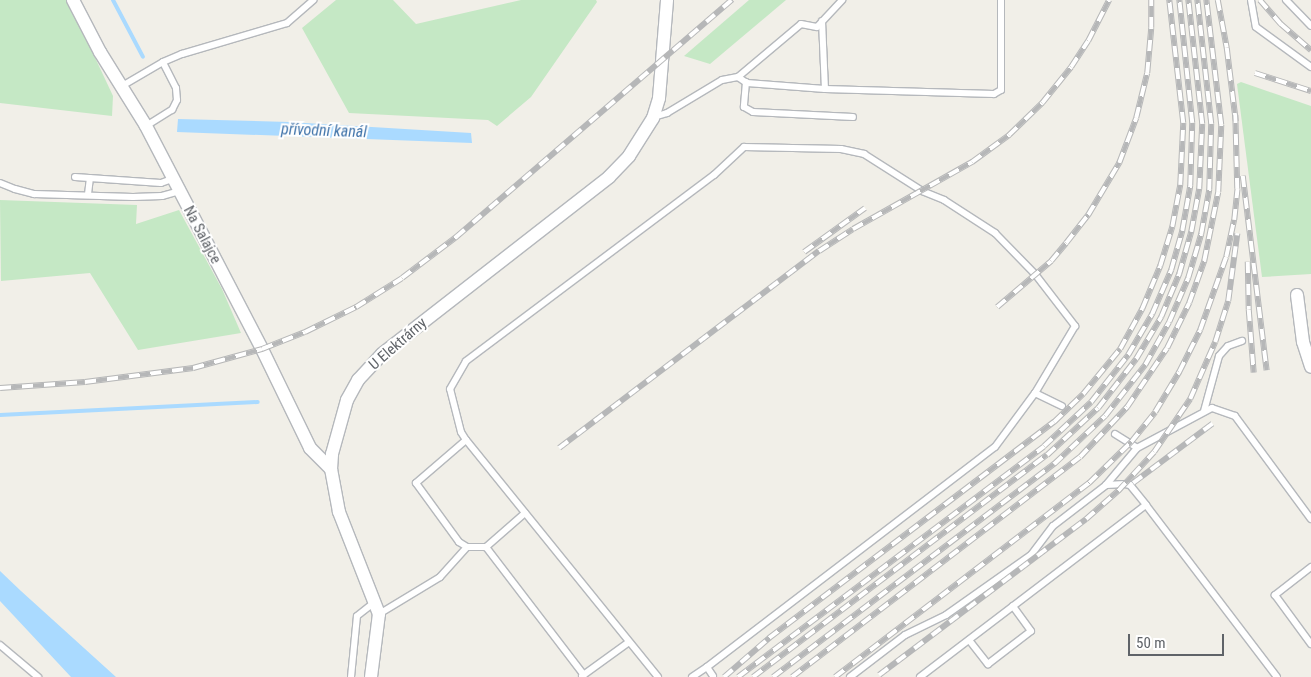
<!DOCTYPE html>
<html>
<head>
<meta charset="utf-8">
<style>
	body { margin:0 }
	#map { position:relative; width:1311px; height:677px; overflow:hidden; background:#f1efe8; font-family:"Roboto Condensed",sans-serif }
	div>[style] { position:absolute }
	.green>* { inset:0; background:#c5e8c5 }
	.water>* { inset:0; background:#aadaff }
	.stream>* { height:4px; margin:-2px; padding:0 2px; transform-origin:2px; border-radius:2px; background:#aadaff }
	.roads { filter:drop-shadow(1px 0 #b5b8bc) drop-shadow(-1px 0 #b5b8bc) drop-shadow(0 1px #b5b8bc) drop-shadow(0 -1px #b5b8bc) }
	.service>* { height:6px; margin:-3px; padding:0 3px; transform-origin:3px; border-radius:3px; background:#fff }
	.minor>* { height:12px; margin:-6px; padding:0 6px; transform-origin:6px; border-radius:6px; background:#fff }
	.rail>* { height:5.5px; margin-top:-2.75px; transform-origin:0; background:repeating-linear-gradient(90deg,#fff 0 11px,#b6b7b8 0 22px); box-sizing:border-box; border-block:1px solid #b6b7b8 }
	span { translate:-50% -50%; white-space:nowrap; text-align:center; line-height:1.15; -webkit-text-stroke:4px #fff; paint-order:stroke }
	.street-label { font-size:15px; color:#5f6368 }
	.water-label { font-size:16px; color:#4174aa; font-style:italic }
	.scale { position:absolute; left:1128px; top:634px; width:96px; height:22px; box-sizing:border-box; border:2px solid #5f6368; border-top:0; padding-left:6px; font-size:15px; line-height:18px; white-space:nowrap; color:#5f6368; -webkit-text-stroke:4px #fff; paint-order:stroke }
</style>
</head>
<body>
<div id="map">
	<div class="green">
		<div style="clip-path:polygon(0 0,68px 0,113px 96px,112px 116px,0 103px)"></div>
		<div style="clip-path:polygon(336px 0,393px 0,416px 24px,521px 0,596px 0,597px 2px,531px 97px,497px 126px,488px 120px,349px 113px,302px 28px)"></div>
		<div style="clip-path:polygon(749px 0,786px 0,710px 64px,684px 56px)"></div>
		<div style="clip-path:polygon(1241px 82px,1311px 106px,1311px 274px,1262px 277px,1237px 84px)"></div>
		<div style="clip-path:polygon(0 200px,137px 205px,136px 224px,179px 210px,222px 289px,241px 333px,138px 350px,90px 273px,1px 281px)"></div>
	</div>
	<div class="water">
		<div style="clip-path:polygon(178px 119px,289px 122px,471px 133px,472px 143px,177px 132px)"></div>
		<div style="clip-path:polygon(0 571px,21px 591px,116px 677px,71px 677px,0 601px)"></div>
	</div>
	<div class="stream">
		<div style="left:113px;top:0;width:64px;rotate:62.2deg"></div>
		<div style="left:0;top:415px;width:258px;rotate:-2.9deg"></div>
	</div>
	<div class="roads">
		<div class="service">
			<div style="left:1251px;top:0;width:27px;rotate:80deg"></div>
			<div style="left:1256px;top:27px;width:68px;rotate:36deg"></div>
			<div style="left:1286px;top:0;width:36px;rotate:46deg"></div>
			<div style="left:822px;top:21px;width:68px;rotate:87.5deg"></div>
			<div style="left:825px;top:89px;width:169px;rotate:1.7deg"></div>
			<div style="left:994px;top:94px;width:8px;rotate:-30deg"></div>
			<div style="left:1001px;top:90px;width:90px;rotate:-90deg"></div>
			<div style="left:738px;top:77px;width:11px;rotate:34deg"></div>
			<div style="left:747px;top:83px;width:78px;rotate:4.4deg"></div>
			<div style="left:746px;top:82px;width:25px;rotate:95deg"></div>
			<div style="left:744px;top:107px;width:10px;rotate:29deg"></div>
			<div style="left:753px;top:112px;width:100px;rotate:2.9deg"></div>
			<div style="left:122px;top:86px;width:48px;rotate:-30.3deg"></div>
			<div style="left:163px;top:62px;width:21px;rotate:-23deg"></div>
			<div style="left:182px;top:54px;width:109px;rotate:-16.4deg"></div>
			<div style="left:287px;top:23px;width:35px;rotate:-41deg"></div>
			<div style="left:654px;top:117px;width:14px;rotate:-17deg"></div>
			<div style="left:667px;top:113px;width:64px;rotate:-31deg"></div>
			<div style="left:722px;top:80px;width:16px;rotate:-11deg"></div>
			<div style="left:738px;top:77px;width:82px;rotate:-40.1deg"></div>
			<div style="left:801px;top:24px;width:16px;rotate:11deg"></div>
			<div style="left:817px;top:27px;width:37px;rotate:-47deg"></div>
			<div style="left:146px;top:126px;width:31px;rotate:-32deg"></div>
			<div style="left:172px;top:110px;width:11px;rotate:-63deg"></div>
			<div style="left:177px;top:100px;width:12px;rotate:-95deg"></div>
			<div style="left:176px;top:88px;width:29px;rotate:-117deg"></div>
			<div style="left:75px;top:177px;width:86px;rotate:4deg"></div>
			<div style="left:161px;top:183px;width:12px;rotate:-20deg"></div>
			<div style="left:0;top:183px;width:16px;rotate:22deg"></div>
			<div style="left:15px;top:189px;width:20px;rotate:15deg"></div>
			<div style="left:34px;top:194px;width:99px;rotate:1.7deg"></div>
			<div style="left:133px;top:197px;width:29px;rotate:-2deg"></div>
			<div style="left:162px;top:196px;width:18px;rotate:-16deg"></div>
			<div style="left:88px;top:194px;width:16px;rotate:-83deg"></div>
			<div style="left:1204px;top:411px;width:57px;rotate:-74.7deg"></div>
			<div style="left:1219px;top:356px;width:13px;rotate:-48deg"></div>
			<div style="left:1228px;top:346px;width:15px;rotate:-20deg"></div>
			<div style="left:1115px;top:434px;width:26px;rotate:32deg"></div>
			<div style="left:466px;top:440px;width:66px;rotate:139.3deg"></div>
			<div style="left:416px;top:483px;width:73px;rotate:53.9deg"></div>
			<div style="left:459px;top:542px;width:9px;rotate:32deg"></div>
			<div style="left:467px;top:547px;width:19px"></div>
			<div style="left:1106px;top:485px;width:48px;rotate:-50deg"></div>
			<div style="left:1137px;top:448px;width:85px;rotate:-28.1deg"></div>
			<div style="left:1212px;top:408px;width:24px;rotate:19deg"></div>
			<div style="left:1235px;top:416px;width:128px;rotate:53.6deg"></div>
			<div style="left:525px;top:513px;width:52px;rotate:138.9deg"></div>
			<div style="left:486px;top:547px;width:161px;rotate:52.6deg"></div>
			<div style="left:1311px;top:567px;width:46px;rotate:142.1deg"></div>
			<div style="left:1275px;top:595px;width:61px;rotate:53.7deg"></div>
			<div style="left:379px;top:614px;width:71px;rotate:-31.2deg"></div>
			<div style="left:440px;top:577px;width:40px;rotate:-48deg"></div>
			<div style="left:969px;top:640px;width:31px;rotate:52deg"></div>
			<div style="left:988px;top:664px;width:54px;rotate:-37.5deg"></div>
			<div style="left:1031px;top:631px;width:31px;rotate:-126deg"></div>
			<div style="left:0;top:645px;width:50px;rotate:40.1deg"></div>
			<div style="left:582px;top:676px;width:58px;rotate:-35.9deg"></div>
			<div style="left:713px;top:676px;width:11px;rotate:-124deg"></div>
			<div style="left:707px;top:667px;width:362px;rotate:-37.4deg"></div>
			<div style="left:995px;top:447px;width:67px;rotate:-53.5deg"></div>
			<div style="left:351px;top:677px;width:61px;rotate:-84.4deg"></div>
			<div style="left:357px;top:616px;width:24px;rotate:-38deg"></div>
			<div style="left:658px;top:677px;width:305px;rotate:-129deg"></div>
			<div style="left:466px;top:440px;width:9px;rotate:-122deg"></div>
			<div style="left:461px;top:432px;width:44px;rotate:-104.3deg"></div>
			<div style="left:450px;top:389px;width:32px;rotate:-60deg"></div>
			<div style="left:466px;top:361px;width:310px;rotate:-36.9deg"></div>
			<div style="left:714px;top:175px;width:41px;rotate:-43deg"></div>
			<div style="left:744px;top:147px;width:97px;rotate:1.2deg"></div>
			<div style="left:841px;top:149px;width:24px;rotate:12deg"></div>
			<div style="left:864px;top:154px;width:69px;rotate:32.5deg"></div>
			<div style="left:922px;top:191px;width:24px;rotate:22deg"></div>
			<div style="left:944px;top:200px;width:61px;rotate:32.9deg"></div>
			<div style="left:995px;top:233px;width:57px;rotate:45.7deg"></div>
			<div style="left:1035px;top:274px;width:66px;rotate:52.4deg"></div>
			<div style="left:1075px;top:326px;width:78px;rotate:120.8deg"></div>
			<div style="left:1035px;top:393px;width:30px;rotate:26deg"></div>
			<div style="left:692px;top:677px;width:18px;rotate:-34deg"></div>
			<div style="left:850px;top:677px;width:69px;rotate:-37.4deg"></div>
			<div style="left:905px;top:635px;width:46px;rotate:-26deg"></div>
			<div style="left:946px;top:615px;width:104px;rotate:-35.2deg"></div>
			<div style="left:1031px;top:555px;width:36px;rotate:-53deg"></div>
			<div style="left:1053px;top:526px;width:67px;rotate:-37.7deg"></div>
			<div style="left:1106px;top:485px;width:19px;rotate:-3deg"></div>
			<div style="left:1125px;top:484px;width:5px;rotate:11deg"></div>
			<div style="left:1130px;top:485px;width:26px;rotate:51deg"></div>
			<div style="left:1146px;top:505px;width:216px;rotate:52.7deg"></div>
			<div style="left:920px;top:677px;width:284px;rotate:-37.3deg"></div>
		</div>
		<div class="minor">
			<div style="left:73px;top:0;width:59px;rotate:62.6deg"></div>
			<div style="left:100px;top:52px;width:87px;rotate:58.1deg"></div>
			<div style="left:146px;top:126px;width:251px;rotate:62.5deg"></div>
			<div style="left:262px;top:349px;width:110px;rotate:64.1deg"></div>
			<div style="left:310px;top:448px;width:30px;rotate:45deg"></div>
			<div style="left:1297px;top:295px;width:47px;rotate:82.7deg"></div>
			<div style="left:1303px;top:342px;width:26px;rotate:72deg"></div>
			<div style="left:371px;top:677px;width:64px;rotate:-82.8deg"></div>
			<div style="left:379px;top:614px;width:110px;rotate:-111.4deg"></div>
			<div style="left:339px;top:512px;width:44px;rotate:-100.5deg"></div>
			<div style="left:331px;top:469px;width:15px;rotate:-86deg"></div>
			<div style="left:332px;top:454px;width:56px;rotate:-74.5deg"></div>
			<div style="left:347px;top:400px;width:23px;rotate:-61deg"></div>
			<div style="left:358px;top:380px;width:35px;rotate:-47deg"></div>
			<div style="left:382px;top:354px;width:288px;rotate:-37.9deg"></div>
			<div style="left:609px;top:177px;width:29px;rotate:-46deg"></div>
			<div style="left:629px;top:156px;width:45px;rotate:-57.7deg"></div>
			<div style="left:653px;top:118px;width:21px;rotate:-73deg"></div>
			<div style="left:659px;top:98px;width:98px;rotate:-85.3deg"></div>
		</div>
	</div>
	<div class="rail">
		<div style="left:1218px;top:0;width:49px;rotate:79.4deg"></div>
		<div style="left:1227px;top:48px;width:74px;rotate:83deg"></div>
		<div style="left:1260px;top:0;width:32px;rotate:49deg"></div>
		<div style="left:1281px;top:24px;width:40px;rotate:41deg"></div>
		<div style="left:1255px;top:73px;width:59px;rotate:17.8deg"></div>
		<div style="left:1243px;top:176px;width:196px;rotate:83deg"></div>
		<div style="left:804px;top:252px;width:75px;rotate:-35.8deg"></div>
		<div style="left:1248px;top:262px;width:48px;rotate:88.8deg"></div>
		<div style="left:1249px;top:310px;width:63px;rotate:85.5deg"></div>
		<div style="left:997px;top:307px;width:71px;rotate:-40.4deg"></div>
		<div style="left:1051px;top:261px;width:23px;rotate:-50deg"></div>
		<div style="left:1066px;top:243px;width:36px;rotate:-52deg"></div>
		<div style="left:1088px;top:215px;width:61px;rotate:-59.2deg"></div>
		<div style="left:1119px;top:163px;width:48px;rotate:-69.3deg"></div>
		<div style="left:1136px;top:118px;width:46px;rotate:-76.3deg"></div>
		<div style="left:1147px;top:73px;width:45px;rotate:-84.9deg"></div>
		<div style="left:1151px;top:28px;width:28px;rotate:-90deg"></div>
		<div style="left:0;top:388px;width:85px;rotate:-4deg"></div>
		<div style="left:85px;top:382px;width:109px;rotate:-7.4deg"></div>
		<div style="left:193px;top:368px;width:72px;rotate:-15.4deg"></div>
		<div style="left:262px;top:349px;width:46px;rotate:-21.6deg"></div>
		<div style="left:305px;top:332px;width:57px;rotate:-26.1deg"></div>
		<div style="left:356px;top:307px;width:54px;rotate:-32.2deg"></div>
		<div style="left:402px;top:278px;width:68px;rotate:-37.2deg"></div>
		<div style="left:456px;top:237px;width:364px;rotate:-40.7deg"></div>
		<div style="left:559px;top:448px;width:326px;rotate:-37.2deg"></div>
		<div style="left:819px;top:251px;width:40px;rotate:-32.9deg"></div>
		<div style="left:853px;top:229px;width:137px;rotate:-29.4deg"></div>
		<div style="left:972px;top:162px;width:46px;rotate:-36.1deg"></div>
		<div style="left:1009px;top:135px;width:46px;rotate:-44.1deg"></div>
		<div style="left:1042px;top:103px;width:46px;rotate:-51.1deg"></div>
		<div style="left:1071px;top:67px;width:31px;rotate:-57deg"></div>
		<div style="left:1088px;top:41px;width:46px;rotate:-62.9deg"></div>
		<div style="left:1133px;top:483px;width:99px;rotate:-36.8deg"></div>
		<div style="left:879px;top:675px;width:259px;rotate:-37deg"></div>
		<div style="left:1086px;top:519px;width:43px;rotate:-41.2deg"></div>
		<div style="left:1118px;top:491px;width:53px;rotate:-47.3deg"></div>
		<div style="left:1154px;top:452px;width:64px;rotate:-55.8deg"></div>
		<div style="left:1190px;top:399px;width:62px;rotate:-66.3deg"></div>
		<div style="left:1215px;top:342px;width:43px;rotate:-72.4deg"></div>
		<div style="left:1228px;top:301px;width:68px;rotate:-82.3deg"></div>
		<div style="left:724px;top:677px;width:60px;rotate:-40.9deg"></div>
		<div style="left:769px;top:638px;width:358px;rotate:-37.2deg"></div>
		<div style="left:1054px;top:422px;width:40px;rotate:-44deg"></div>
		<div style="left:1083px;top:394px;width:58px;rotate:-50.6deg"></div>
		<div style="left:1120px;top:349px;width:46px;rotate:-61.2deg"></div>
		<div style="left:1142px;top:309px;width:47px;rotate:-67.3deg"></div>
		<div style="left:1160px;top:266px;width:41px;rotate:-72.9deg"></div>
		<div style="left:1172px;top:227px;width:43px;rotate:-79.2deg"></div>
		<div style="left:1180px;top:185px;width:62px;rotate:-87.2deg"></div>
		<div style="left:1183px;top:123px;width:124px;rotate:-96.5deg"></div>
		<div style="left:738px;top:677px;width:383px;rotate:-37deg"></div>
		<div style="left:1044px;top:446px;width:64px;rotate:-43.1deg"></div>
		<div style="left:1091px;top:402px;width:60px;rotate:-51.8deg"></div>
		<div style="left:1128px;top:355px;width:48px;rotate:-59.7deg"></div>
		<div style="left:1152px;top:314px;width:48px;rotate:-66.6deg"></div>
		<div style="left:1171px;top:270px;width:41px;rotate:-74.2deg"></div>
		<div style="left:1182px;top:231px;width:46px;rotate:-79.9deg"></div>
		<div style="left:1190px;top:186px;width:63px;rotate:-88.2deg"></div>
		<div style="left:1192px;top:123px;width:124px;rotate:-96deg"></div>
		<div style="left:753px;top:677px;width:368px;rotate:-37.1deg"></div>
		<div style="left:1047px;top:455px;width:69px;rotate:-42.7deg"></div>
		<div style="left:1098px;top:408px;width:62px;rotate:-52.2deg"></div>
		<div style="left:1136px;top:359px;width:49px;rotate:-59.2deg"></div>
		<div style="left:1161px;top:317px;width:47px;rotate:-67.3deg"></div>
		<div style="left:1179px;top:274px;width:44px;rotate:-74.1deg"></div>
		<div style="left:1191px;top:232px;width:44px;rotate:-79.5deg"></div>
		<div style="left:1199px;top:189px;width:65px;rotate:-87.4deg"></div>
		<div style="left:1202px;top:124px;width:125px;rotate:-96.4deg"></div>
		<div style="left:773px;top:677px;width:353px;rotate:-37.2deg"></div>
		<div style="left:1054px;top:464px;width:70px;rotate:-43.3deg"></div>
		<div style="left:1105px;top:416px;width:65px;rotate:-51.9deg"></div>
		<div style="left:1145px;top:365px;width:49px;rotate:-60.8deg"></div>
		<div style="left:1169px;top:322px;width:48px;rotate:-66.6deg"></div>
		<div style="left:1188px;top:278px;width:46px;rotate:-73.5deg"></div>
		<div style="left:1201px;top:234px;width:45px;rotate:-79.7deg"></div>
		<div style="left:1209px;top:190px;width:66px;rotate:-88.3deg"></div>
		<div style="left:1211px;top:124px;width:125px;rotate:-96.4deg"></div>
		<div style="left:792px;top:677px;width:362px;rotate:-37.4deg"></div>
		<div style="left:1080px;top:457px;width:69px;rotate:-46.8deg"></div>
		<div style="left:1127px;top:407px;width:71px;rotate:-55.9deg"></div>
		<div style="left:1167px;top:348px;width:50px;rotate:-63.9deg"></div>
		<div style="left:1189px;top:303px;width:45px;rotate:-70.3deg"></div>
		<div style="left:1204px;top:261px;width:70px;rotate:-78.5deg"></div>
		<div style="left:1218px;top:192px;width:67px;rotate:-87.4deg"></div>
		<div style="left:1221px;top:125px;width:126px;rotate:-96.8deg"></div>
		<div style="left:835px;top:677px;width:320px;rotate:-37.4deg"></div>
		<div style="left:1089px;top:483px;width:59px;rotate:-44.3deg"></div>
		<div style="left:1131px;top:442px;width:38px;rotate:-51deg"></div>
		<div style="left:1155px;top:412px;width:47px;rotate:-59deg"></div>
		<div style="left:1179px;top:372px;width:47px;rotate:-63.4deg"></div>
		<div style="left:1200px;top:330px;width:77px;rotate:-70.4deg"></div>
		<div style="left:1226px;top:257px;width:38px;rotate:-78deg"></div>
		<div style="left:1234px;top:220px;width:31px;rotate:-84deg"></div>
		<div style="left:1237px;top:189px;width:74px;rotate:-91.5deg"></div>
	</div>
	<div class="street-label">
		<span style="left:202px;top:235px;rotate:62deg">Na Salajce</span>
		<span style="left:398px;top:344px;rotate:-41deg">U Elektrárny</span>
	</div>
	<div class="water-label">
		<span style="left:324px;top:131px;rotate:2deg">přívodní kanál</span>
	</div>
	<div class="scale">50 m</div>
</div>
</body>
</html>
